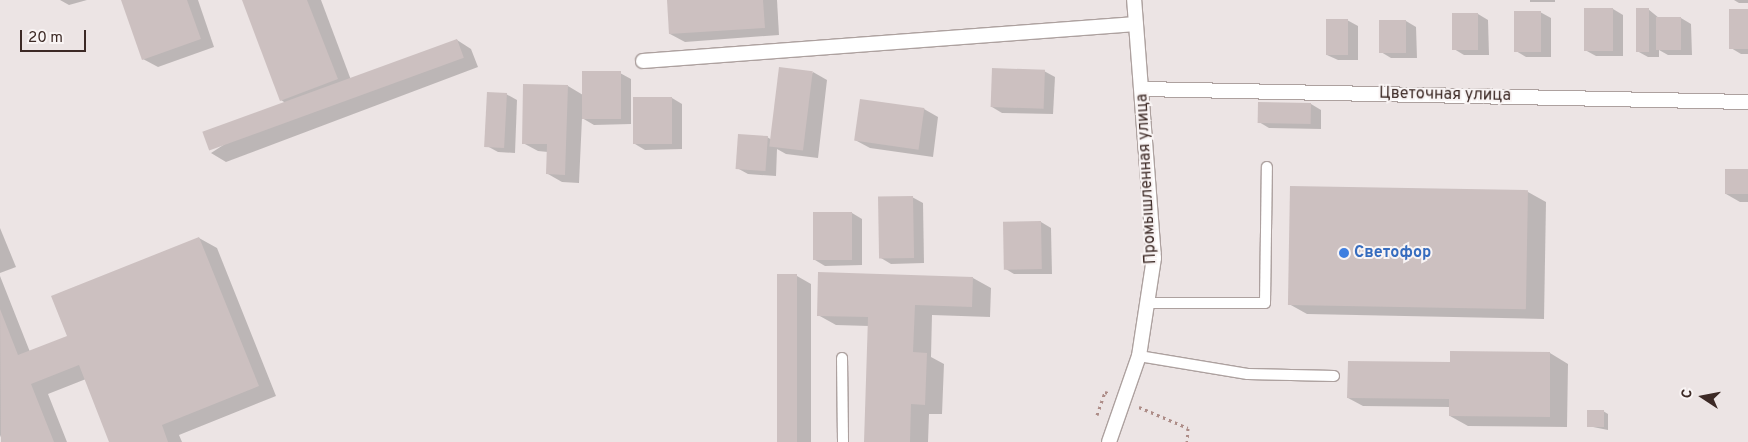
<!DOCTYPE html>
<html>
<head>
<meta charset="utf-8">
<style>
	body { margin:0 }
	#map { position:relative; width:1748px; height:442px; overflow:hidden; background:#ece4e4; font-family:Overpass,sans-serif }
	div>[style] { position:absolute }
	.shadow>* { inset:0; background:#0003; transform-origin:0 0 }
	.building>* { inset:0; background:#ccc0c0; transform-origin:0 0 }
	.path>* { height:3px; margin-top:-1.5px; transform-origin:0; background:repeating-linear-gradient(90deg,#ad8c87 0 2.5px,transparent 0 6.5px) }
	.roads { filter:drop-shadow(1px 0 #ada19f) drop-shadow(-1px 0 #ada19f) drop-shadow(0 1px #ada19f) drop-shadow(0 -1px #ada19f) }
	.service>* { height:10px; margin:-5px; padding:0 5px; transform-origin:5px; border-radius:5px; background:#fff }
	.minor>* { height:14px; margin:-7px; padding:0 7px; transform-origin:7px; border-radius:7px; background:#fff }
	.secondary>* { height:14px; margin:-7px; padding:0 7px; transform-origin:7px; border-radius:7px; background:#fff }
	.dots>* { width:14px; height:14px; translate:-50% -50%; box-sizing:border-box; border:2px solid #f9f4f4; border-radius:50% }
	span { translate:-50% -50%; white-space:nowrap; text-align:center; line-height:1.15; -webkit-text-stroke:4px #f9f4f4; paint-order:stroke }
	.street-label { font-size:16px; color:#3c2925 }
	.shop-label { font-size:16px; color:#366cbe; font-weight:700 }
	.left { translate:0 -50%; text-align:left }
	.north { position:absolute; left:1678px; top:372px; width:50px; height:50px; -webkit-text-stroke:4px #f9f4f4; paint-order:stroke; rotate:281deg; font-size:14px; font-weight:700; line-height:20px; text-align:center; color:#3c2925 }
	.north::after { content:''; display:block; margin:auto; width:18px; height:22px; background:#3c2925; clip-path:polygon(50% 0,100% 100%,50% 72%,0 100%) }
	.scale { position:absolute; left:20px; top:30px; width:66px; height:22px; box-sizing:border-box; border:2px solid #3c2925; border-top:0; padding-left:6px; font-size:15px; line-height:18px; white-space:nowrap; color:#3c2925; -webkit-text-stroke:4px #f9f4f4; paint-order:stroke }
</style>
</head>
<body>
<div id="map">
	<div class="shadow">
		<div style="clip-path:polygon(60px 0,87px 0,69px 5px)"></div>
		<div style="clip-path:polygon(123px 0,198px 0,214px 47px,158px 67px,143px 59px)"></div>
		<div style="clip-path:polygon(243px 0,321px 0,351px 80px,457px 40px,471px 49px,478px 67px,226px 162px,211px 153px,287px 104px,281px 100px)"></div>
		<div style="clip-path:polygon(668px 0,777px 0,779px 35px,685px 42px,670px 34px)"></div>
		<div style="left:1530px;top:0;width:25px;height:2px"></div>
		<div style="clip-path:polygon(1734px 0,1748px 0,1748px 3px,1739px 3px)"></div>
		<div style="clip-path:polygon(1613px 9px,1623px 15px,1623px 56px,1596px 56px,1585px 50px)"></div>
		<div style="clip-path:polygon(1648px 9px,1659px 18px,1681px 18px,1691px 24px,1692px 55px,1668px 55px,1659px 50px,1659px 57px,1648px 57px,1637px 51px)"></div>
		<div style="clip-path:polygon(1748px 10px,1748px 54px,1741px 54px,1731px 48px)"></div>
		<div style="clip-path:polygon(1540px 12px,1551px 18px,1551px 57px,1526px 57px,1516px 51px)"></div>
		<div style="clip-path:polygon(1454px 14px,1478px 14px,1488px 20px,1489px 55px,1464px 55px,1454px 49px)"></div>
		<div style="clip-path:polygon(1347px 20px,1358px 26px,1358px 60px,1338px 60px,1327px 55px)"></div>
		<div style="clip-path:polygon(1406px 21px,1416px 27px,1417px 58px,1391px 58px,1381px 52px)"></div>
		<div style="clip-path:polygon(1044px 71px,1055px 77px,1053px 114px,1002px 113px,992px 107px)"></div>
		<div style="clip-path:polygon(813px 72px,827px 80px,818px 158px,786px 154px,777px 149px,776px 176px,748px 174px,737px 168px,767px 137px,772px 140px)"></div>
		<div style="clip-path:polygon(620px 73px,631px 79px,631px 124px,594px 125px,582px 118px,579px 183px,562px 182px,548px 174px,548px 152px,538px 151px,523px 143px,568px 86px,583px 95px)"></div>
		<div style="clip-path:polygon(506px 94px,517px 100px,515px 153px,498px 152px,487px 146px)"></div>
		<div style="clip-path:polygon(672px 98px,682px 104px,682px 149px,645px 150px,635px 144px)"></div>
		<div style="clip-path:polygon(1311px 104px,1321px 110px,1321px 129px,1269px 128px,1259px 122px)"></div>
		<div style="clip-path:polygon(924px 109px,938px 117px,933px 157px,870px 148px,855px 140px)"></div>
		<div style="clip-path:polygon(1748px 170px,1748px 202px,1740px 202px,1726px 194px)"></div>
		<div style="clip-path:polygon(1528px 192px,1546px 202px,1544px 319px,1307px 314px,1289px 304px)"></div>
		<div style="clip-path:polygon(912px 197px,923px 203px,924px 263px,891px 264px,881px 258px)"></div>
		<div style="clip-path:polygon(852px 213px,862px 219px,862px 265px,825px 266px,815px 260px)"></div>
		<div style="clip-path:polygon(1041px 222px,1051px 228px,1052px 274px,1014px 274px,1004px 268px)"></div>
		<div style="clip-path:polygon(0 228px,16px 267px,0 273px)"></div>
		<div style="clip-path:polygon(199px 238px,217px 248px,276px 396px,179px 435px,182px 442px,111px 442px,86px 379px,48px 394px,67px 442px,3px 442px,0 435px,0 276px,30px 352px,69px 337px)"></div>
		<div style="clip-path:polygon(797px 276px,811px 284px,811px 442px,778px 442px)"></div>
		<div style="clip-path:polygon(973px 278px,991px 288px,990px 317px,932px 315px,931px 357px,944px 364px,942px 414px,929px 414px,928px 442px,865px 442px,869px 326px,836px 325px,818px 315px)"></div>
		<div style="clip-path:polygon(1550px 353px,1568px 364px,1567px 427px,1468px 426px,1450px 416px,1450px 407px,1363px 406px,1348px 398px,1451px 364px)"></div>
		<div style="clip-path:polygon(1603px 411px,1608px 414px,1608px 430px,1588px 426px)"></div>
	</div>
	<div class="building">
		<div style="clip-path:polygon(121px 0,187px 0,201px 39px,142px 60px)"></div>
		<div style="clip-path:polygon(242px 0,307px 0,338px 79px,280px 101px)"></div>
		<div style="clip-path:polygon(667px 0,763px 0,765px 28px,669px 34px)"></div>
		<div style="left:1584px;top:8px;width:29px;height:43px"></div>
		<div style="left:1636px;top:8px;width:13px;height:44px"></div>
		<div style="left:1729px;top:9px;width:19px;height:40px"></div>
		<div style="left:1514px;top:11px;width:27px;height:41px"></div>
		<div style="left:1452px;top:13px;width:26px;height:37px"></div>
		<div style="left:1656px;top:17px;width:25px;height:33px"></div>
		<div style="left:1326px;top:19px;width:22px;height:36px"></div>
		<div style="left:1379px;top:20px;width:27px;height:33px"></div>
		<div style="left:457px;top:39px;width:20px;height:271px;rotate:70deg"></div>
		<div style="left:779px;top:67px;width:34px;height:80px;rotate:7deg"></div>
		<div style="left:992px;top:68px;width:53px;height:39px;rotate:2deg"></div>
		<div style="left:621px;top:71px;width:48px;height:39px;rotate:90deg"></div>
		<div style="clip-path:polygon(523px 84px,568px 85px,565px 175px,546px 174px,547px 144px,522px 144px)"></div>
		<div style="left:487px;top:92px;width:20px;height:55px;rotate:3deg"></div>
		<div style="left:633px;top:97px;width:39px;height:47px"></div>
		<div style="left:860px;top:99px;width:65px;height:42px;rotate:8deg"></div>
		<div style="left:1258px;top:102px;width:53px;height:21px;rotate:1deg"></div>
		<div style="left:738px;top:134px;width:30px;height:35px;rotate:4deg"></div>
		<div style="left:1725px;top:169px;width:23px;height:25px"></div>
		<div style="left:1290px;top:186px;width:238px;height:119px;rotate:1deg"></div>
		<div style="left:913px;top:196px;width:62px;height:35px;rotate:89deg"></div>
		<div style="left:852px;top:212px;width:48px;height:39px;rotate:90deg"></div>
		<div style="left:1041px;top:221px;width:48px;height:38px;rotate:89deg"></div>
		<div style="clip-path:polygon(199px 237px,259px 386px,162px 425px,168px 442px,109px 442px,79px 365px,31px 384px,54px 442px,1px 442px,0 309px,18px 355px,67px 336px,51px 296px)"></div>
		<div style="clip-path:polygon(818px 272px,973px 277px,972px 307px,915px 305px,913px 352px,927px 353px,925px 405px,911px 404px,910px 442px,864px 442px,868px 317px,817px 316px)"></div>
		<div style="left:777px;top:274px;width:20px;height:168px"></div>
		<div style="clip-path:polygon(1450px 351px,1550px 352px,1550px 417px,1449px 416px,1449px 399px,1347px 398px,1348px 361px,1450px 362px)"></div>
		<div style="left:1587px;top:410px;width:17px;height:17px"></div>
	</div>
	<div class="path">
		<div style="left:1139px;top:407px;width:53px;rotate:23.2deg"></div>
		<div style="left:1188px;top:428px;width:14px;rotate:94deg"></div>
		<div style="left:1097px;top:415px;width:24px;rotate:-71deg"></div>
		<div style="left:1105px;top:392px;width:3px;rotate:18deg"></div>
	</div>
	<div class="roads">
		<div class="service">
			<div style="left:1149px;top:303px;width:116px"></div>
			<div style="left:1265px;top:303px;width:136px;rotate:-89.2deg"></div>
			<div style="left:1139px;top:356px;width:110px;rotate:9.4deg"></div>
			<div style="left:1248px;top:374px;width:86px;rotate:1.3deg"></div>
			<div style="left:842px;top:358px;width:84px;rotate:89.3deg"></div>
		</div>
		<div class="minor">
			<div style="left:643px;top:61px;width:494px;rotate:-4.3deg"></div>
			<div style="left:1142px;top:89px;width:606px;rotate:1.23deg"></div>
		</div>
		<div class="secondary">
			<div style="left:1109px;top:442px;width:91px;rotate:-70.8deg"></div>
			<div style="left:1139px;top:356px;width:99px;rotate:-81.3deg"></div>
			<div style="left:1154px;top:258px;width:259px;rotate:-94.4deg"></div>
		</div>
	</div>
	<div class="dots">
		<div style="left:1344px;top:253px;background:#3f7fe0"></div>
	</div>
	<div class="street-label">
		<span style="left:1445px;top:95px;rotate:1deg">Цветочная улица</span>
		<span style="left:1147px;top:179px;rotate:-93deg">Промышленная улица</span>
	</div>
	<div class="shop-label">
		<span class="left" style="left:1354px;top:253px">Светофор</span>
	</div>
	<div class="north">С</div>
	<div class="scale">20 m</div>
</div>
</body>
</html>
